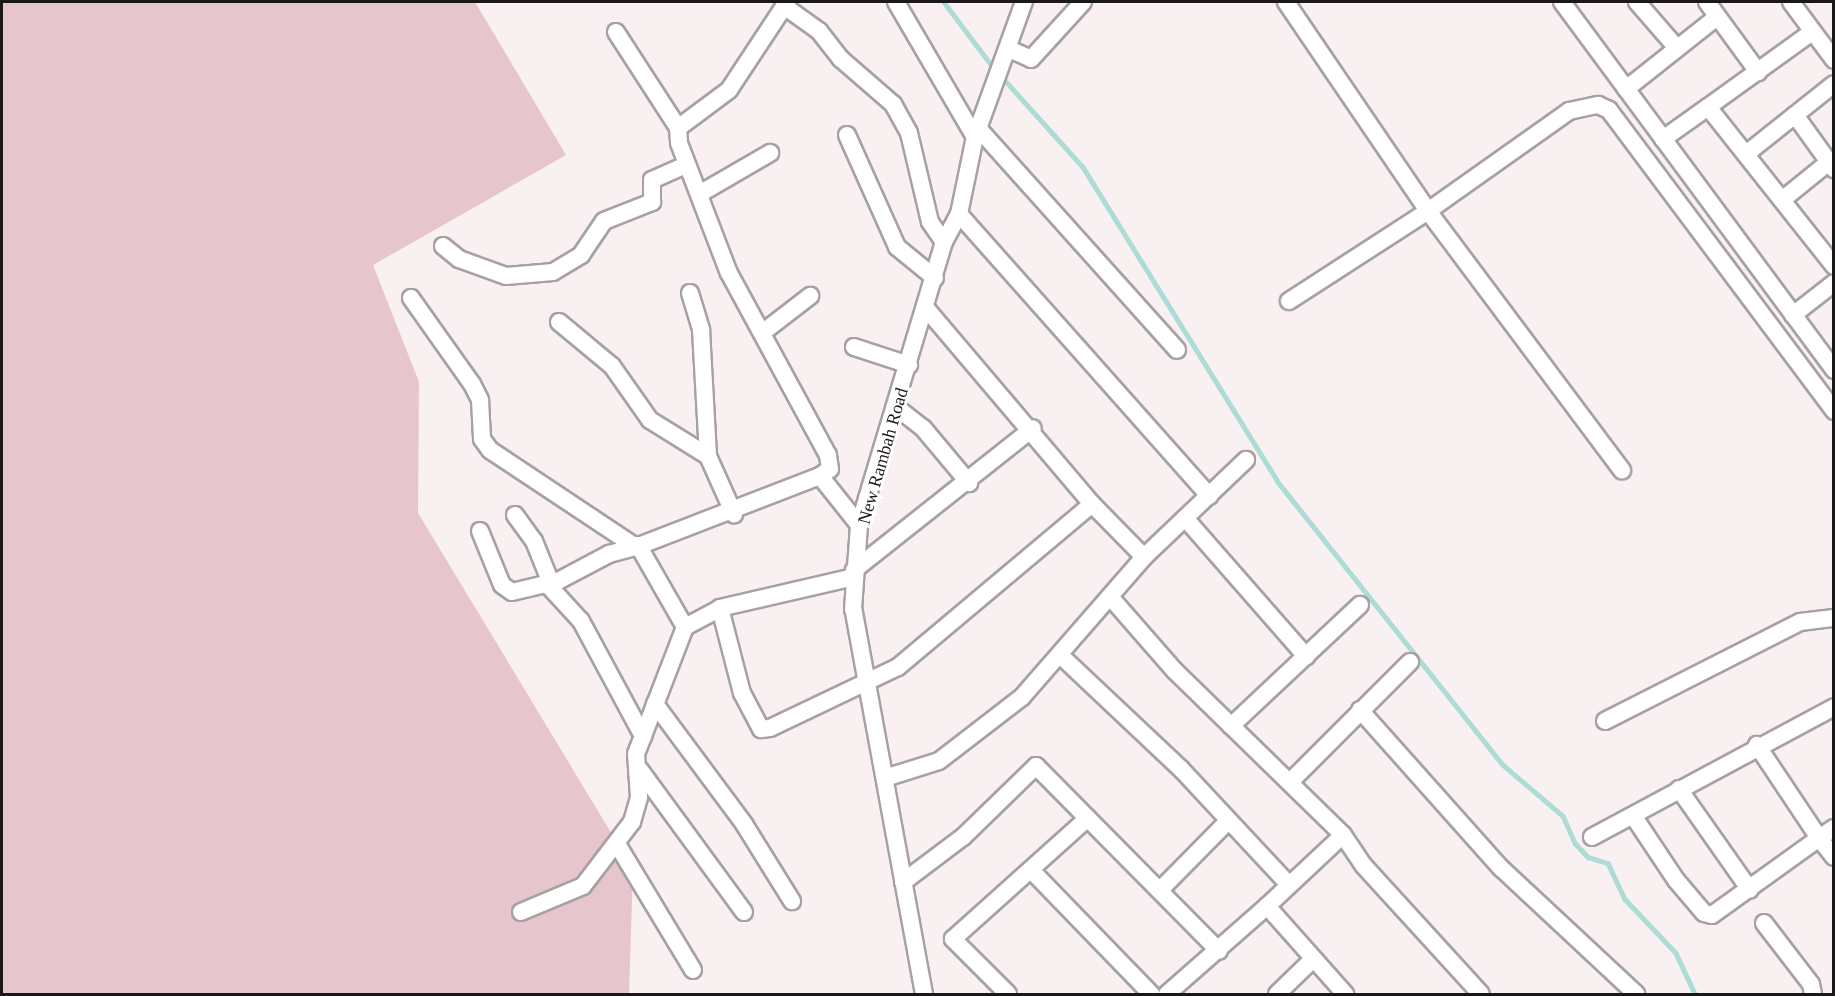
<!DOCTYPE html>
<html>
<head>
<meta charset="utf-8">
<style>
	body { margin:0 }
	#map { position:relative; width:1835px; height:996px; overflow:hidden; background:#f8f0f1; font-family:Georgia,serif }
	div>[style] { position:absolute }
	.green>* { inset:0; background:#e7c5cd }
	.stream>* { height:4.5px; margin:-2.25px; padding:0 2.25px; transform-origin:2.25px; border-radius:2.25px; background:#addbd6 }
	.roads { filter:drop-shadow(2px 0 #a8a0a2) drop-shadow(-2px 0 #a8a0a2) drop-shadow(0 2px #a8a0a2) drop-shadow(0 -2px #a8a0a2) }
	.minor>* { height:16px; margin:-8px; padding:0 8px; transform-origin:8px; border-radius:8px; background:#fff }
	span { translate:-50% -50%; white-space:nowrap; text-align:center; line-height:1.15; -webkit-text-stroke:6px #fff; paint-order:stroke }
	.street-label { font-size:18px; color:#1b1819 }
	.frame { position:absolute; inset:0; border:3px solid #1b1819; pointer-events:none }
</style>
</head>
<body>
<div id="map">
	<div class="green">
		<div style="clip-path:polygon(2px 2px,475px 2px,566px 155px,373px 265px,419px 382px,418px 513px,633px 869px,629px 994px,2px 994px)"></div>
	</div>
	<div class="stream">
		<div style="left:944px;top:2px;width:86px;rotate:53deg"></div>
		<div style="left:1002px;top:77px;width:121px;rotate:48deg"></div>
		<div style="left:1083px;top:167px;width:370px;rotate:58.2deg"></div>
		<div style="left:1278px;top:482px;width:360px;rotate:51.5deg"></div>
		<div style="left:1502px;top:764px;width:80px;rotate:40.4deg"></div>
		<div style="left:1563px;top:816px;width:30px;rotate:66deg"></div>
		<div style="left:1575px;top:843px;width:19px;rotate:47deg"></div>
		<div style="left:1588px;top:857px;width:21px;rotate:17deg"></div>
		<div style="left:1608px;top:863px;width:40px;rotate:65deg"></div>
		<div style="left:1625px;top:899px;width:74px;rotate:46.6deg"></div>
		<div style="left:1676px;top:953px;width:45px;rotate:65.1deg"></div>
	</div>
	<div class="roads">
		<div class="minor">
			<div style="left:787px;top:2px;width:105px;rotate:123.4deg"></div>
			<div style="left:729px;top:90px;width:64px;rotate:143.3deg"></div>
			<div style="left:678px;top:128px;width:15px;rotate:86deg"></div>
			<div style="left:679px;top:143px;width:139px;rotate:69deg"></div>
			<div style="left:729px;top:273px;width:207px;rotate:61.5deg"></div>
			<div style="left:828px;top:455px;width:14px;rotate:82deg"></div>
			<div style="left:830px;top:469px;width:12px;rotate:145deg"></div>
			<div style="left:896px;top:2px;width:156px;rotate:59.7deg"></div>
			<div style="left:1286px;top:2px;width:253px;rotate:55.8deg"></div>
			<div style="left:1428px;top:211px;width:173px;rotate:-35.3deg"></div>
			<div style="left:1569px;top:111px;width:30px;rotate:-12deg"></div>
			<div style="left:1598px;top:105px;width:12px;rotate:24deg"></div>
			<div style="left:1609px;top:110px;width:376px;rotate:53.2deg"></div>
			<div style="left:1562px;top:2px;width:458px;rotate:53.5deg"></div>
			<div style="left:1637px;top:2px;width:60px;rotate:49.1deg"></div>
			<div style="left:1707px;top:2px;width:87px;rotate:53.9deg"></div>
			<div style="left:1791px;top:2px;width:72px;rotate:53.4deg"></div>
			<div style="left:784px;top:6px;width:43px;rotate:35.5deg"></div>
			<div style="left:819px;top:31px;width:36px;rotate:52deg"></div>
			<div style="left:841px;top:59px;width:69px;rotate:40.9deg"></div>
			<div style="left:893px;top:104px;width:33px;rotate:61deg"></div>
			<div style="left:909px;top:133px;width:91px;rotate:76.7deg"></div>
			<div style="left:930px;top:222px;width:24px;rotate:55deg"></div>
			<div style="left:616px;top:32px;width:114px;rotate:57.1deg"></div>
			<div style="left:1812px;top:32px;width:128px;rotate:144.2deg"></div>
			<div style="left:1708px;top:107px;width:203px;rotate:51.6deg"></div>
			<div style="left:1009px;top:49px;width:24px;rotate:24deg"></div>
			<div style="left:1031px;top:59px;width:77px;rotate:-47.6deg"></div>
			<div style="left:1626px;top:89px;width:116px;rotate:-38.4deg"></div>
			<div style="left:1795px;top:115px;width:67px;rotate:54.2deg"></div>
			<div style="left:978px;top:128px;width:298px;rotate:48.1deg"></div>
			<div style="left:847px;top:135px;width:123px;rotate:65.9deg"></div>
			<div style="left:897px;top:247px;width:49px;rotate:39.2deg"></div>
			<div style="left:1663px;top:139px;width:55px;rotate:-35.4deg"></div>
			<div style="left:1746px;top:154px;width:112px;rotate:-38.5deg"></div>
			<div style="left:701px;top:193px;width:80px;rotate:-30.1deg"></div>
			<div style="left:1782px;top:200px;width:60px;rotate:-39deg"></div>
			<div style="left:959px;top:214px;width:377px;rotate:48.4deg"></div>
			<div style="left:443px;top:246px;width:21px;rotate:39deg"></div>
			<div style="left:459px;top:259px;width:50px;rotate:19.9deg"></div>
			<div style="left:506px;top:276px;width:47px;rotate:-4.9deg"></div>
			<div style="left:553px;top:272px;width:33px;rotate:-31deg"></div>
			<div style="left:581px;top:255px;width:41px;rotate:-55.9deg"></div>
			<div style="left:604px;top:221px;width:52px;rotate:-21.6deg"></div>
			<div style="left:652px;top:202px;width:22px;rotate:-90deg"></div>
			<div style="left:652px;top:180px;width:37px;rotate:-24deg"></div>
			<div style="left:690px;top:293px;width:39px;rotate:73deg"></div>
			<div style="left:701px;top:330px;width:126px;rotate:86.8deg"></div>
			<div style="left:708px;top:456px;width:64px;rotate:65.9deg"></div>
			<div style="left:411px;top:298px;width:105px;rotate:54.7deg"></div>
			<div style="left:472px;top:384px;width:18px;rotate:63deg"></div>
			<div style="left:480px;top:400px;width:39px;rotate:87deg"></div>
			<div style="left:482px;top:439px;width:14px;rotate:54deg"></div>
			<div style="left:490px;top:450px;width:175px;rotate:33.6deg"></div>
			<div style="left:636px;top:547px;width:197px;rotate:-21.1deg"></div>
			<div style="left:820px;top:476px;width:63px;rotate:51.5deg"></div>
			<div style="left:1289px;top:301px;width:166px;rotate:-32.9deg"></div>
			<div style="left:1428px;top:211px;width:324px;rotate:53.2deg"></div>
			<div style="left:1793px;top:315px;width:52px;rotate:-38deg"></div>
			<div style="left:559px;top:322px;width:69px;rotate:39.7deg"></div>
			<div style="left:612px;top:366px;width:66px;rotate:54.9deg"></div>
			<div style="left:650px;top:420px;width:68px;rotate:31.8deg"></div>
			<div style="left:762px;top:333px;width:61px;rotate:-37.6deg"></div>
			<div style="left:854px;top:347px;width:58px;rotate:18.1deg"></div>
			<div style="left:896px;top:407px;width:34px;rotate:38deg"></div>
			<div style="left:923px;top:428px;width:72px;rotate:50.1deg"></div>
			<div style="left:515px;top:515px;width:32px;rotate:54deg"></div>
			<div style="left:534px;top:541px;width:45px;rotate:68deg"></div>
			<div style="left:1185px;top:518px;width:184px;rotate:48.8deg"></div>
			<div style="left:480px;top:531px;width:58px;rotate:67.8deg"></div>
			<div style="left:502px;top:585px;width:12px;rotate:35deg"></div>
			<div style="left:512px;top:592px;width:47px;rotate:-13.4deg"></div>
			<div style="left:558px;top:581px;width:58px;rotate:-27.9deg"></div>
			<div style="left:609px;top:554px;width:28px;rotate:-15deg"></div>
			<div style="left:638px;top:545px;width:95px;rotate:60.2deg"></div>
			<div style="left:1144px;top:557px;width:141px;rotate:-43.6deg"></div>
			<div style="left:854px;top:570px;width:228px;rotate:-38.4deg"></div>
			<div style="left:547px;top:584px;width:50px;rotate:47.4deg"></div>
			<div style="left:581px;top:621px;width:131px;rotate:61.7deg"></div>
			<div style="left:1112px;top:599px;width:94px;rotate:48.9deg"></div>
			<div style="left:1174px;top:670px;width:236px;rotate:44.3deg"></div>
			<div style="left:1343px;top:835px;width:104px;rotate:136.9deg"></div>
			<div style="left:1267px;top:906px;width:118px;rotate:48.4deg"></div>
			<div style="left:720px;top:608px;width:88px;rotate:75.5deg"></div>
			<div style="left:742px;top:693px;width:41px;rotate:62.2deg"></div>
			<div style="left:761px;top:729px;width:9px;rotate:-6deg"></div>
			<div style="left:770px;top:728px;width:142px;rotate:-25.5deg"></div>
			<div style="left:898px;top:667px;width:253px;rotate:-40deg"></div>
			<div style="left:1060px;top:655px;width:166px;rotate:43.3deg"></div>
			<div style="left:1181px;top:769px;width:158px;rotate:47deg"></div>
			<div style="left:655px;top:704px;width:149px;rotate:53.4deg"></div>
			<div style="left:744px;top:824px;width:91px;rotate:58.1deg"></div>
			<div style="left:1360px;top:710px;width:212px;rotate:48.3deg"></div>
			<div style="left:1501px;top:868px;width:185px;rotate:43deg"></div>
			<div style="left:1605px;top:721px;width:219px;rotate:-26.9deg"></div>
			<div style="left:1800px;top:622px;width:34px;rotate:-7deg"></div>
			<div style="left:1231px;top:726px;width:177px;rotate:-43.2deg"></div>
			<div style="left:640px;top:770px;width:176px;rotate:53.8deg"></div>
			<div style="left:888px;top:777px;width:53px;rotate:-17.4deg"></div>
			<div style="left:939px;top:761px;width:105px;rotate:-37.6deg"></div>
			<div style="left:1022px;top:697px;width:186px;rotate:-48.9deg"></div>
			<div style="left:1144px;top:557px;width:74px;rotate:-134.5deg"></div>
			<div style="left:1092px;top:504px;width:257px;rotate:-130.3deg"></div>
			<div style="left:1292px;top:780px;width:167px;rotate:-45deg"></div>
			<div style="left:1679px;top:789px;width:123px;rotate:54.9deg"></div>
			<div style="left:1634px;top:817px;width:76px;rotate:56.3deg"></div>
			<div style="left:1676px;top:880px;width:43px;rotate:49.7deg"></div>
			<div style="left:1704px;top:913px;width:8px;rotate:14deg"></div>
			<div style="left:1712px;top:915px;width:132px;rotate:-35.7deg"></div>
			<div style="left:1819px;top:838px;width:112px;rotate:-123.7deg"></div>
			<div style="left:1834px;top:828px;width:18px;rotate:146deg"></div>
			<div style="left:1819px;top:838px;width:24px;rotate:52deg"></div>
			<div style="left:1343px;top:835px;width:37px;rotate:56deg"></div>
			<div style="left:1364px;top:866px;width:173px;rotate:47.6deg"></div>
			<div style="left:1592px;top:837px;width:275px;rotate:-28.2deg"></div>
			<div style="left:617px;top:844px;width:147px;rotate:58.9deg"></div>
			<div style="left:1031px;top:870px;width:173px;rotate:45.9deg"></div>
			<div style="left:903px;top:882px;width:75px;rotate:-36.9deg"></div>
			<div style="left:963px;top:837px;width:102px;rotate:-44.2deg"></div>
			<div style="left:1036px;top:766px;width:260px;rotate:45.3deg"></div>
			<div style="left:1161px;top:889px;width:94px;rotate:-45.4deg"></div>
			<div style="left:521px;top:912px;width:67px;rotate:-22.8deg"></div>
			<div style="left:583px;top:886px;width:81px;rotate:-52.6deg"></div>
			<div style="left:632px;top:822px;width:26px;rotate:-74deg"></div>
			<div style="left:639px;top:797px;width:43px;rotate:-94deg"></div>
			<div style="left:636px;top:754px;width:136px;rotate:-68.9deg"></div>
			<div style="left:685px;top:627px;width:40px;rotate:-28deg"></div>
			<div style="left:720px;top:608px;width:138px;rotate:-13deg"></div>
			<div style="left:1764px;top:923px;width:77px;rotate:52.4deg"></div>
			<div style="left:1811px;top:984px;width:10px;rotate:79deg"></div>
			<div style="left:924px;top:994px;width:391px;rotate:-100.4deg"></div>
			<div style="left:853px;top:609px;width:84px;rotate:-85.9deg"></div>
			<div style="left:859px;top:525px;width:295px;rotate:-73.3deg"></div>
			<div style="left:944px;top:242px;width:32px;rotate:-62deg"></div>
			<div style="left:959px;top:214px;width:79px;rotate:-78.3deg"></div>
			<div style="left:975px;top:137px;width:144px;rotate:-70.1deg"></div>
			<div style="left:1008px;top:994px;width:78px;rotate:-135deg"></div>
			<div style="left:953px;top:939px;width:181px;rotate:-41.9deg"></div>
			<div style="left:1167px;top:994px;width:133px;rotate:-41.3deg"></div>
			<div style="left:1277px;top:994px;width:50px;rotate:-44.2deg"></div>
		</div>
	</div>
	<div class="street-label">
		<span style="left:883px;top:456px;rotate:-74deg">New Rambah Road</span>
	</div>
	<div class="frame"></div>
</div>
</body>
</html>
